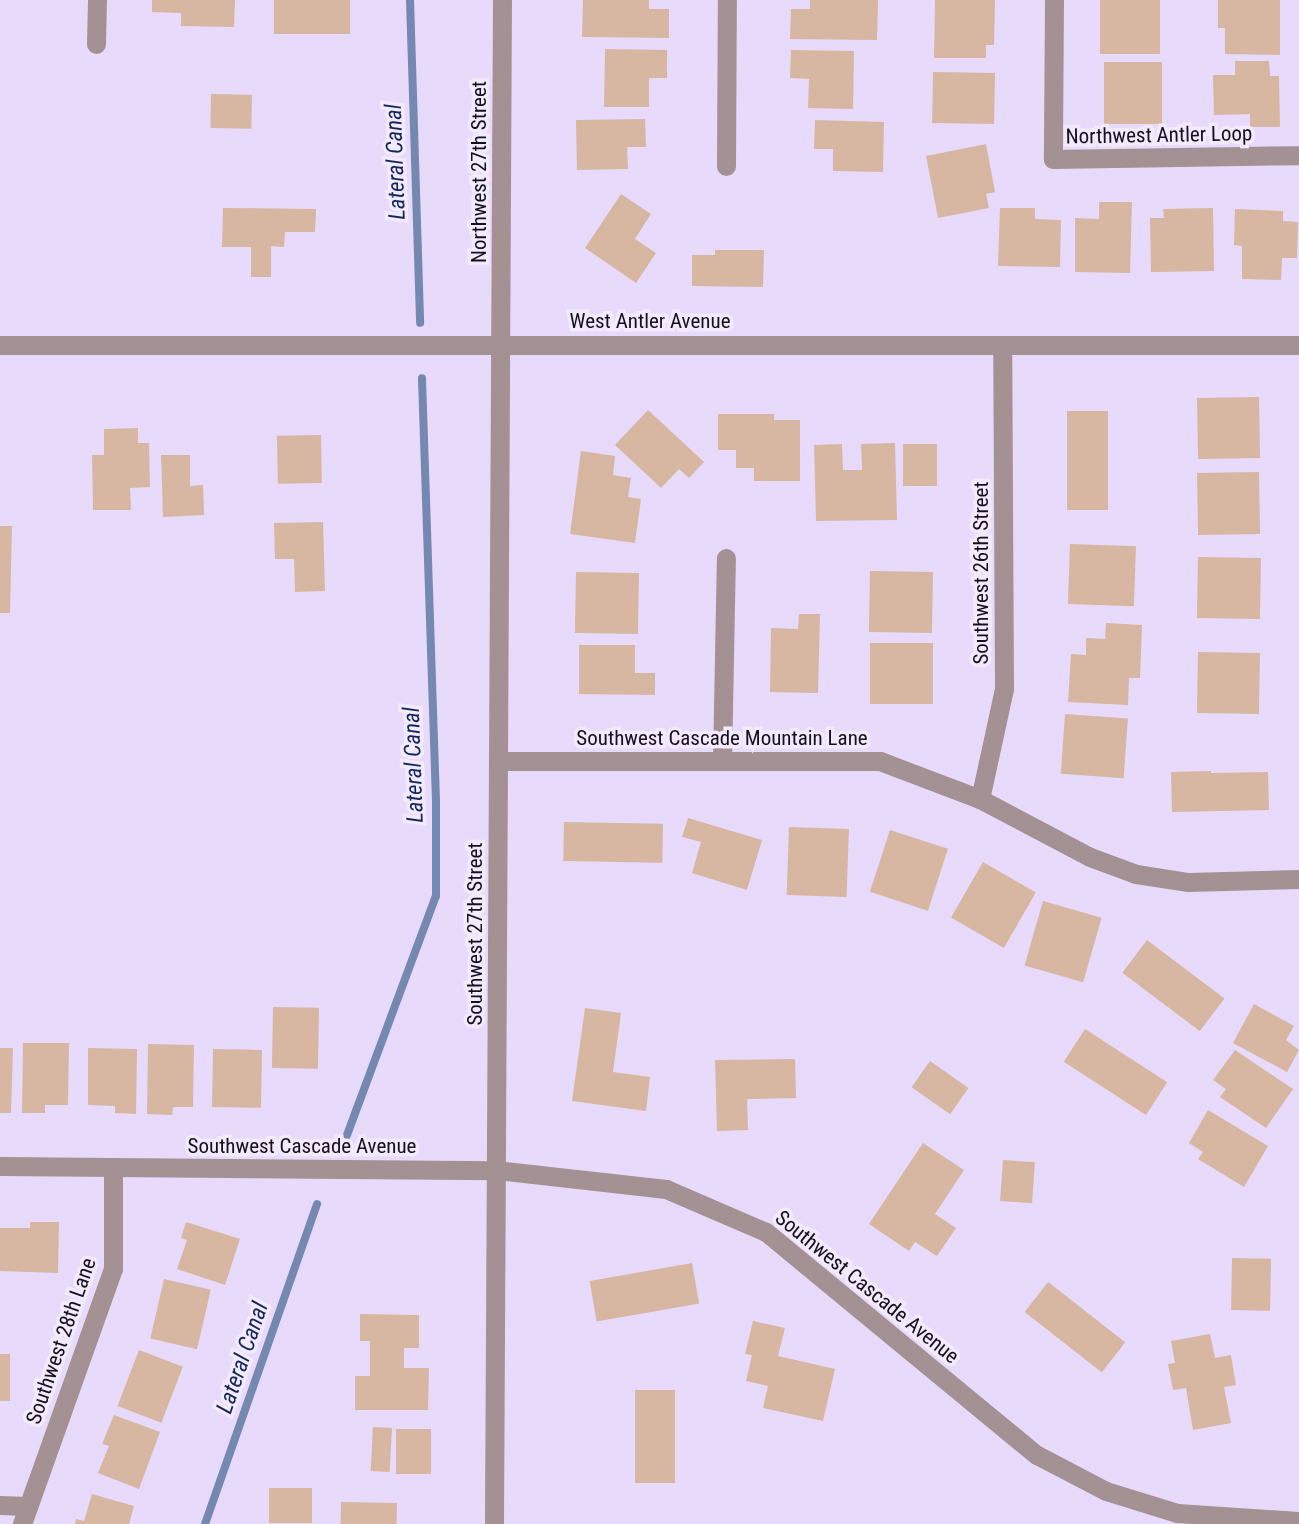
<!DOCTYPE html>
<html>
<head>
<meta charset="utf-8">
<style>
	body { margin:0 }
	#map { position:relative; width:1299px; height:1524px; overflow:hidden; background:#e8dafb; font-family:"Roboto Condensed",sans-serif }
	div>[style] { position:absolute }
	.stream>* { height:8px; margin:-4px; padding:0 4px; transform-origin:4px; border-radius:4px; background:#7488b0 }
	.building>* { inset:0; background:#d7b7a1; transform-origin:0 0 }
	.minor>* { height:19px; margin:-9.5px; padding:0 9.5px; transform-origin:9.5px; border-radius:9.5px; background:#a39193 }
	.tertiary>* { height:19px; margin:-9.5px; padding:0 9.5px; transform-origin:9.5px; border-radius:9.5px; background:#a39193 }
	span { translate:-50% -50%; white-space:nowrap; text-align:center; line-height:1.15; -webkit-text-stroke:7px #f3eafe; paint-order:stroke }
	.street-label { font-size:21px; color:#15101b }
	.water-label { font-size:23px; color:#112659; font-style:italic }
</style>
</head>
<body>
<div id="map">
	<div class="stream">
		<div style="left:410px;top:0;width:323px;rotate:88.2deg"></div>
		<div style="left:347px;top:1135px;width:255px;rotate:-69.6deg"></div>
		<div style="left:436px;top:896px;width:95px;rotate:-90deg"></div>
		<div style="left:436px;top:801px;width:423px;rotate:-91.9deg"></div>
		<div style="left:205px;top:1524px;width:339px;rotate:-70.7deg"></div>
	</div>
	<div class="building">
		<div style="clip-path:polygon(152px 0,235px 0,234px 27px,181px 26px,181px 13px,152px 12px)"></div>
		<div style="left:274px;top:0;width:76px;height:34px"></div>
		<div style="clip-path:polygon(583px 0,649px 0,649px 9px,669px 9px,669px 38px,582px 37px)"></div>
		<div style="clip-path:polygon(810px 0,878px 0,877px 40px,790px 39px,791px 9px,810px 9px)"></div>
		<div style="clip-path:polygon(935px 0,995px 0,994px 45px,986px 45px,986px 58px,934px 58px)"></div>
		<div style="left:1100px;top:0;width:60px;height:54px"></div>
		<div style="clip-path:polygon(1218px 0,1280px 0,1280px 55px,1225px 54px,1225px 28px,1218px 28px)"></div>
		<div style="clip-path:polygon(605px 49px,667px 50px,667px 78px,649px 78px,649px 107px,604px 107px)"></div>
		<div style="clip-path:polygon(791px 50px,854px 51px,853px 109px,808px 108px,809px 79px,790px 78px)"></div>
		<div style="clip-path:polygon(1235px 61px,1269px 61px,1270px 76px,1279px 76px,1280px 127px,1250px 127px,1250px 114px,1214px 115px,1213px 75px,1235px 75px)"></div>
		<div style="left:1104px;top:62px;width:58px;height:62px"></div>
		<div style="left:933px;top:72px;width:62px;height:51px;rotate:1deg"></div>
		<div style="left:211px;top:94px;width:41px;height:34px;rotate:1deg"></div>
		<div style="clip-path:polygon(645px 119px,646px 147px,627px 147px,628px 169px,577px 170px,576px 120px)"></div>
		<div style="clip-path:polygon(815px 120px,884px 122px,883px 172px,833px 171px,833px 149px,814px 149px)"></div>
		<div style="clip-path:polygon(986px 144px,995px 192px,986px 194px,989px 208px,938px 218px,926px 156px)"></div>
		<div style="clip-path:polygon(621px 194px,651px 214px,635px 239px,656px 253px,636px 283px,585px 248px)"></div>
		<div style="clip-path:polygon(1099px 202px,1132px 202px,1130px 273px,1075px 272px,1075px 218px,1099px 219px)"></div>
		<div style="clip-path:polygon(223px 208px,316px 209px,315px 232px,285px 232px,284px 247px,271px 246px,271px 277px,251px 277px,251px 247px,222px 247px)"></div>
		<div style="clip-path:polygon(1000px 208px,1035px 208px,1035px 219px,1061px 220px,1060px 267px,998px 266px)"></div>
		<div style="clip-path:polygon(1213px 208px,1214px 271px,1151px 272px,1150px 218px,1164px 218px,1163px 209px)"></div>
		<div style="clip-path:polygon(1235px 209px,1283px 211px,1283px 221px,1298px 222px,1297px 258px,1282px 258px,1281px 280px,1242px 279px,1242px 246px,1234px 245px)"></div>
		<div style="clip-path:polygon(715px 250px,764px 250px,763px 287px,692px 286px,692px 255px,715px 255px)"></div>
		<div style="left:1259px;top:397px;width:61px;height:62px;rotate:89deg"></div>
		<div style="clip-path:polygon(648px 410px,704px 462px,689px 478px,679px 469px,661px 488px,615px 445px)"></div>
		<div style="left:1067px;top:411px;width:41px;height:99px"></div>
		<div style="clip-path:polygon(718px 414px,774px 414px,774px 420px,800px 420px,800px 481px,754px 481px,754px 468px,736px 468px,736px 450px,718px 450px)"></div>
		<div style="clip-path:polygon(138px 428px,138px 443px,149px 443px,150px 487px,130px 488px,131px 510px,93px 510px,92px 455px,104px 455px,104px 429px)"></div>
		<div style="left:321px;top:435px;width:48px;height:44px;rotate:89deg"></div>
		<div style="clip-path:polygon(895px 443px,897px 520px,816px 521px,814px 445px,842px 444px,843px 470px,862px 470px,861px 444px)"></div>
		<div style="left:937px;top:444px;width:42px;height:34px;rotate:90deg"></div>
		<div style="clip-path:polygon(581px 451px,615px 456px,613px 475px,631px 478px,628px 497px,641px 499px,635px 543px,570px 534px)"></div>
		<div style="clip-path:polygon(161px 455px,190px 455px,190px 486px,203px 485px,204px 515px,163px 517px)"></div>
		<div style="left:1259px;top:472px;width:62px;height:62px;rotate:89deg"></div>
		<div style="clip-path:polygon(323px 522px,325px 591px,295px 592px,294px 559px,275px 559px,274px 523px)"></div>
		<div style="clip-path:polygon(0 526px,12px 526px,10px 613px,0 613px)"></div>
		<div style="left:1070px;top:544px;width:66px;height:60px;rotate:2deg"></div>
		<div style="left:1198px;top:557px;width:63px;height:61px;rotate:1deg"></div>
		<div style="left:870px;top:571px;width:63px;height:61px;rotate:1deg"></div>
		<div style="left:576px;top:572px;width:63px;height:61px;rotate:1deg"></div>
		<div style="clip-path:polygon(799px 614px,820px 614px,818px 693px,770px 692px,771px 628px,798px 629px)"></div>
		<div style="clip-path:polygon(1106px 623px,1142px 625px,1140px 678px,1129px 678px,1128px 705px,1068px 702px,1071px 654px,1086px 655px,1086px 638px,1105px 639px)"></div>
		<div style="left:870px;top:643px;width:63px;height:61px"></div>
		<div style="clip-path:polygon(579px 645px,635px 645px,635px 673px,655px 673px,655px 695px,579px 694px)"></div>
		<div style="left:1198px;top:652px;width:62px;height:61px;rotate:1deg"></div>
		<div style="left:1065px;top:714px;width:63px;height:60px;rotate:4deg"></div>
		<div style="clip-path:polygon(1211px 771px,1211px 773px,1268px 772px,1269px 810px,1172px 812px,1171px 772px)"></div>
		<div style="clip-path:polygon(688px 818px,762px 840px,747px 890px,692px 873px,701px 842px,682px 837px)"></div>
		<div style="left:564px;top:822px;width:99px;height:39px;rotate:1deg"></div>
		<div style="left:789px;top:827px;width:60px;height:68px;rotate:2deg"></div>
		<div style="left:890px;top:830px;width:61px;height:65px;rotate:18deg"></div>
		<div style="left:983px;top:862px;width:61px;height:64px;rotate:30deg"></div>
		<div style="left:1043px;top:901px;width:61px;height:67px;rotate:16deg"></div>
		<div style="left:1147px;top:940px;width:97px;height:41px;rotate:37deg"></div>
		<div style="clip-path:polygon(1254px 1004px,1294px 1026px,1286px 1040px,1299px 1050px,1287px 1072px,1233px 1043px)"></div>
		<div style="left:273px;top:1007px;width:46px;height:61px;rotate:1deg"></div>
		<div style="clip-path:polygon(585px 1008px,621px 1013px,613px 1072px,650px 1077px,646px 1111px,572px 1101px)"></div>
		<div style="left:1085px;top:1029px;width:98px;height:39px;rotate:33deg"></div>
		<div style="clip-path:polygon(23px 1043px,69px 1043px,68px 1105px,45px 1105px,45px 1113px,22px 1113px)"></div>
		<div style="clip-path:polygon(148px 1044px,194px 1045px,193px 1107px,173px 1107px,172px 1115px,147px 1114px)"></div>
		<div style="clip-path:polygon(0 1048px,13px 1048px,11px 1113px,0 1113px)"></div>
		<div style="clip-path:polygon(88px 1048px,137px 1049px,136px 1114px,115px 1113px,115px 1106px,88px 1105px)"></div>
		<div style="left:213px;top:1049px;width:49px;height:58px;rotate:1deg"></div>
		<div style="clip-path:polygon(1235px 1050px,1293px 1089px,1266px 1128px,1220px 1097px,1226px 1089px,1213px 1080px)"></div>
		<div style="clip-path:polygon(795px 1059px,796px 1098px,747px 1099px,748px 1130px,717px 1131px,715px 1060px)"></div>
		<div style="left:930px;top:1061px;width:47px;height:32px;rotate:35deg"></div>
		<div style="clip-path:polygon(1208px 1110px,1268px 1146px,1244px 1187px,1198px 1159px,1203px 1152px,1189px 1143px)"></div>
		<div style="clip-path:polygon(923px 1143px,964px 1170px,935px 1214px,956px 1228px,937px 1256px,915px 1242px,909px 1251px,869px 1224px)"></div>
		<div style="left:1003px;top:1160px;width:32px;height:41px;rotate:4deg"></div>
		<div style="clip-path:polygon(30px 1222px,59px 1222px,58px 1273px,0 1271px,0 1228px,30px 1228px)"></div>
		<div style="clip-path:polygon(186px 1222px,240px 1239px,225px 1285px,177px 1269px,187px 1240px,181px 1238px)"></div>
		<div style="left:1232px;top:1258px;width:39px;height:52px;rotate:1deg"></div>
		<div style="left:692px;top:1263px;width:41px;height:104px;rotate:80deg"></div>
		<div style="left:164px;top:1279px;width:48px;height:61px;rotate:13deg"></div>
		<div style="left:1048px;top:1282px;width:98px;height:38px;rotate:38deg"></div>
		<div style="clip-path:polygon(360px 1314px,419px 1315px,419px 1348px,404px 1348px,404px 1368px,429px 1368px,428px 1410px,355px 1410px,355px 1376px,370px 1376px,370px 1341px,360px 1341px)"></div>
		<div style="clip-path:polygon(753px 1321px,785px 1328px,778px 1356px,835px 1369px,823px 1421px,763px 1408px,768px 1386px,746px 1381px,752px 1355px,745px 1354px)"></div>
		<div style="clip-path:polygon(1210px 1334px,1215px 1358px,1231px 1355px,1236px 1385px,1224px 1387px,1231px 1423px,1193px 1430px,1186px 1388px,1173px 1390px,1168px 1364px,1175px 1363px,1171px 1341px)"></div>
		<div style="left:139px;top:1350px;width:47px;height:60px;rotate:21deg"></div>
		<div style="left:0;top:1354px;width:10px;height:47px"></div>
		<div style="left:635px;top:1390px;width:40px;height:93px"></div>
		<div style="clip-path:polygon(114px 1415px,160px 1432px,139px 1489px,98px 1473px,109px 1446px,102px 1444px)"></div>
		<div style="left:373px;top:1427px;width:19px;height:44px;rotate:3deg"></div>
		<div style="left:396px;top:1429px;width:35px;height:45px"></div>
		<div style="left:269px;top:1488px;width:43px;height:35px"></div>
		<div style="clip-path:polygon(92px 1494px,134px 1506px,129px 1524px,75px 1524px,76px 1519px,84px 1521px)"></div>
		<div style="left:341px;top:1502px;width:56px;height:22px;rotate:1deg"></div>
	</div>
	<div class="minor">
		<div style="left:1054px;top:0;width:159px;rotate:90.4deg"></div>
		<div style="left:1053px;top:159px;width:246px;rotate:-0.9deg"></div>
		<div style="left:96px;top:44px;width:44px;rotate:-88.7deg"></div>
		<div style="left:726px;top:166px;width:166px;rotate:-89.7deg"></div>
		<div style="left:498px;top:761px;width:382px"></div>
		<div style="left:880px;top:761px;width:107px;rotate:20.8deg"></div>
		<div style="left:980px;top:799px;width:124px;rotate:27.8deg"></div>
		<div style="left:1090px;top:857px;width:49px;rotate:20.3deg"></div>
		<div style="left:1136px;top:874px;width:53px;rotate:8.7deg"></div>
		<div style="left:1188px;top:882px;width:111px;rotate:-1.5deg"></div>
		<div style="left:722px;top:761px;width:203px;rotate:-88.9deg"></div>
		<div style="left:980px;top:799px;width:113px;rotate:-77.7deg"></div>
		<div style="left:1004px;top:689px;width:344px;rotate:-90.3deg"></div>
		<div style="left:0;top:1166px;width:496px;rotate:0.5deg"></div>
		<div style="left:496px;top:1170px;width:171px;rotate:6.4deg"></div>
		<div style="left:666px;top:1189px;width:109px;rotate:23.3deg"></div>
		<div style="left:766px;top:1232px;width:351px;rotate:39.5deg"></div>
		<div style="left:1037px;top:1455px;width:78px;rotate:27.6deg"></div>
		<div style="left:1106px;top:1491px;width:74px;rotate:17.2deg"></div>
		<div style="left:1177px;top:1513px;width:122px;rotate:3.8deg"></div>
		<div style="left:0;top:1505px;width:28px;rotate:2deg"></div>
		<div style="left:22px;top:1524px;width:271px;rotate:-70.4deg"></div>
		<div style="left:113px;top:1269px;width:101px;rotate:-90deg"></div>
	</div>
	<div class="tertiary">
		<div style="left:0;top:345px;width:1299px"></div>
		<div style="left:494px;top:1524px;width:1524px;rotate:-89.7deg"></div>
	</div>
	<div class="street-label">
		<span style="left:1159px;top:135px;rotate:-1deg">Northwest Antler Loop</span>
		<span style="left:479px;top:172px;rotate:-90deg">Northwest 27th Street</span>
		<span style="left:650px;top:321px">West Antler Avenue</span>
		<span style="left:981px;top:573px;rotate:-90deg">Southwest 26th Street</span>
		<span style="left:722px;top:738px">Southwest Cascade Mountain Lane</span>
		<span style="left:475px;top:934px;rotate:-90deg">Southwest 27th Street</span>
		<span style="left:302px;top:1146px">Southwest Cascade Avenue</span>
		<span style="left:867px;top:1287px;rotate:39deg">Southwest Cascade Avenue</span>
		<span style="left:61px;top:1341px;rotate:-71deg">Southwest 28th Lane</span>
	</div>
	<div class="water-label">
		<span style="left:396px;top:162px;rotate:-92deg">Lateral Canal</span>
		<span style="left:414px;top:765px;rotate:-92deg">Lateral Canal</span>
		<span style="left:243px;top:1358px;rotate:-71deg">Lateral Canal</span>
	</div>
</div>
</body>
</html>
